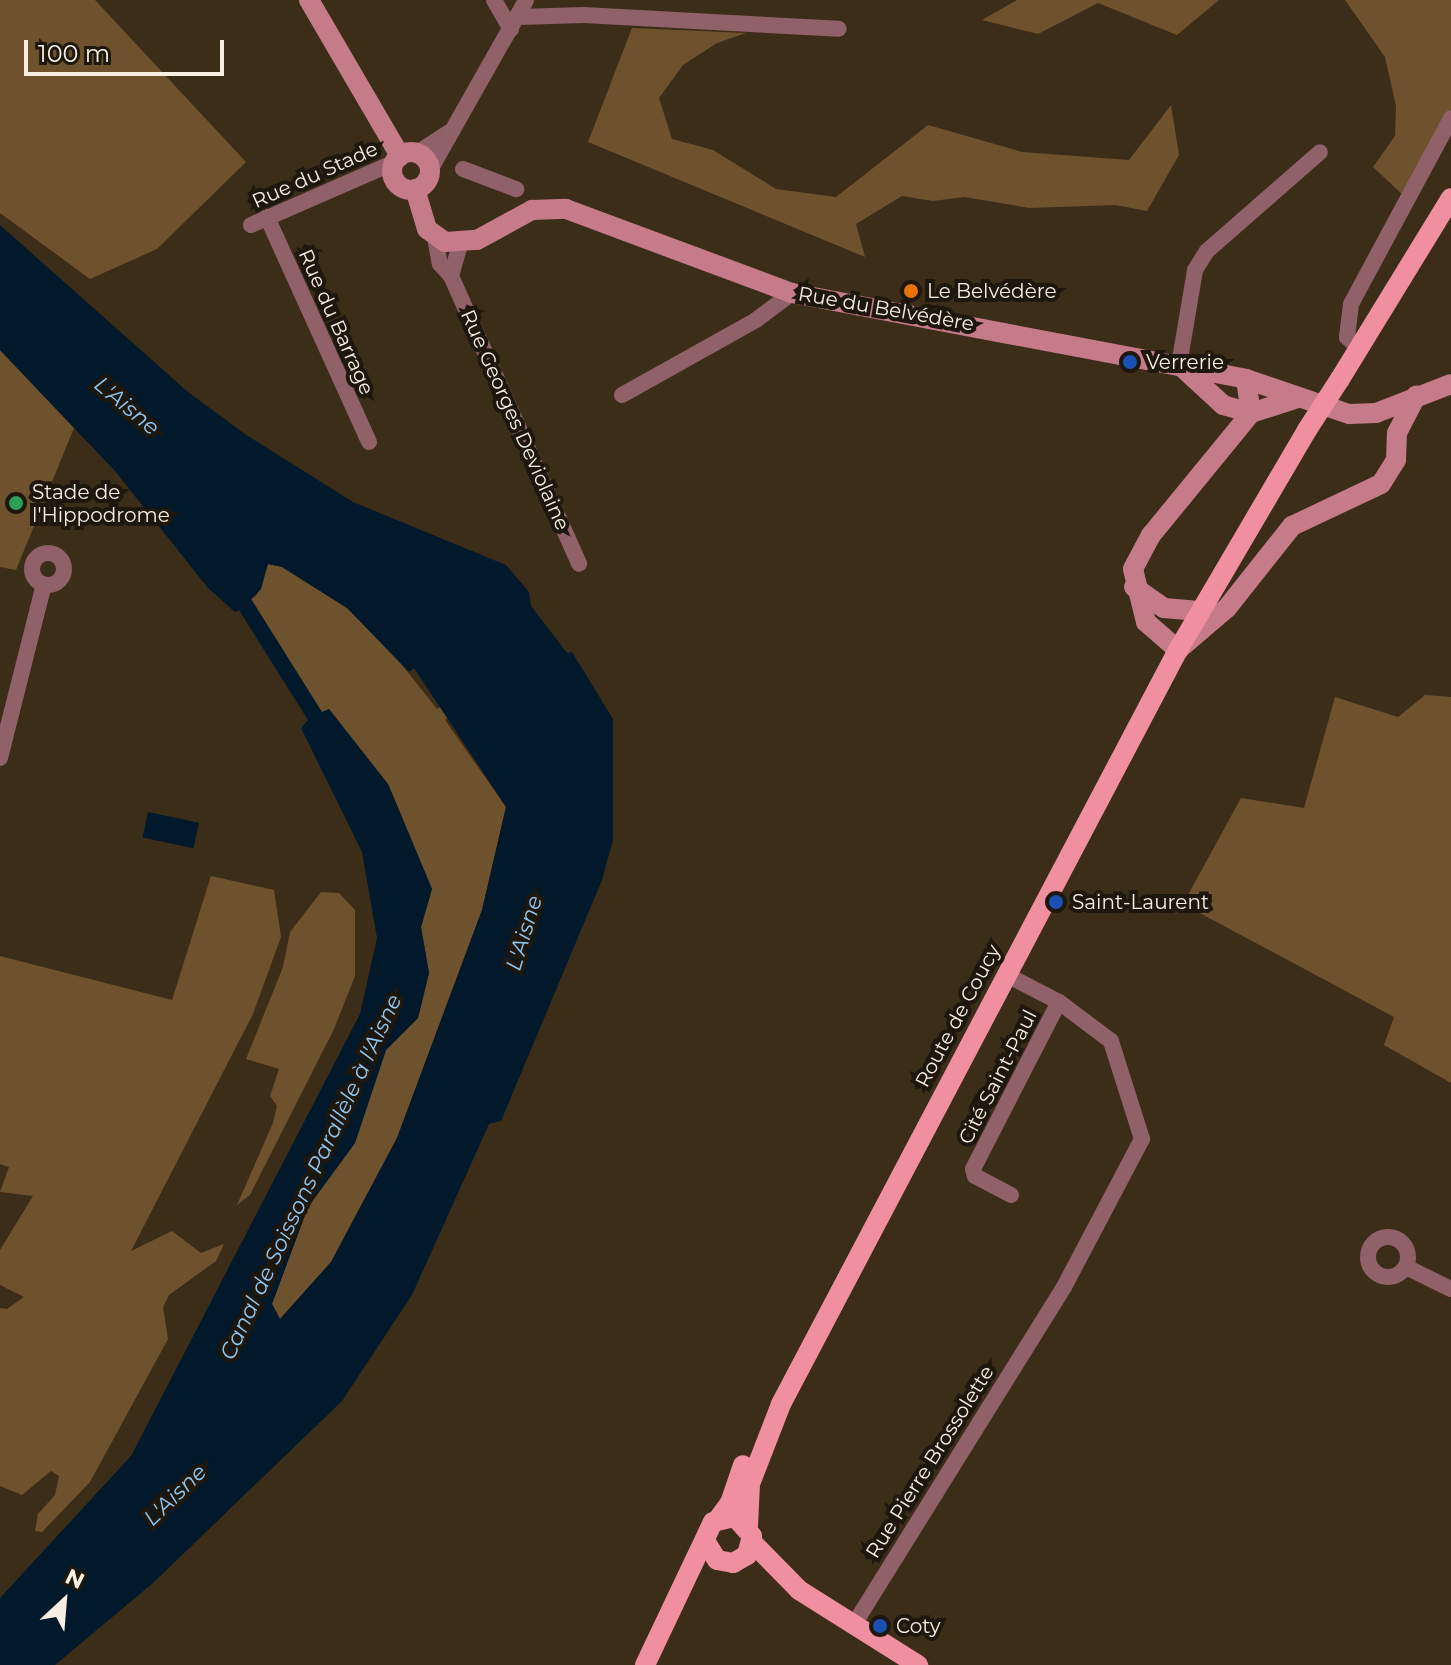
<!DOCTYPE html>
<html>
<head>
<meta charset="utf-8">
<style>
	body { margin:0 }
	#map { position:relative; width:1451px; height:1665px; overflow:hidden; background:#3c2d19; font-family:Montserrat,sans-serif }
	div>[style] { position:absolute }
	.green>* { inset:0; background:#6e522d }
	.water>* { inset:0; background:#01192a; transform-origin:0 0 }
	.minor>* { height:16px; margin:-8px; padding:0 8px; transform-origin:8px; border-radius:8px; background:#906168 }
	.minor>.ring { margin:-8px; padding:0; box-sizing:content-box; background:none; border:16px solid #906168; border-radius:50% }
	.secondary>* { height:20px; margin:-10px; padding:0 10px; transform-origin:10px; border-radius:10px; background:#c57b88 }
	.secondary>.ring { margin:-10px; padding:0; box-sizing:content-box; background:none; border:20px solid #c57b88; border-radius:50% }
	.primary>* { height:20px; margin:-10px; padding:0 10px; transform-origin:10px; border-radius:10px; background:#ef8fa0 }
	.primary-bridge>* { height:20px; margin:-10px; padding:0 10px; transform-origin:10px; border-radius:10px; background:#ef8fa0 }
	.dots>* { width:22px; height:22px; translate:-50% -50%; box-sizing:border-box; border:4px solid #1d170e; border-radius:50% }
	span { translate:-50% -50%; white-space:nowrap; text-align:center; line-height:1.15; -webkit-text-stroke:8px #1d170e; paint-order:stroke }
	.street-label { font-size:20px; color:#f8eee2 }
	.poi-label { font-size:20px; color:#f8eee2 }
	.left { translate:0 -50%; text-align:left }
	.water-label { font-size:22px; color:#8ec8f4; font-style:italic }
	.north { position:absolute; left:24px; top:1561px; width:80px; height:80px; -webkit-text-stroke:6px #1d170e; paint-order:stroke; rotate:26deg; font-size:22px; font-weight:700; line-height:32px; text-align:center; color:#f8eee2 }
	.north::after { content:''; display:block; margin:auto; width:28px; height:36px; background:#f8eee2; clip-path:polygon(50% 0,100% 100%,50% 72%,0 100%) }
	.scale { position:absolute; left:24px; top:40px; width:200px; height:36px; box-sizing:border-box; border:4px solid #f8eee2; border-top:0; padding-left:10px; font-size:24px; line-height:28px; white-space:nowrap; color:#f8eee2; -webkit-text-stroke:6px #1d170e; paint-order:stroke }
</style>
</head>
<body>
<div id="map">
	<div class="green">
		<div style="clip-path:polygon(0 0,95px 0,246px 162px,157px 249px,90px 279px,0 213px)"></div>
		<div style="clip-path:polygon(1017px 0,1219px 0,1177px 35px,1098px 3px,1038px 34px,982px 20px)"></div>
		<div style="clip-path:polygon(1345px 0,1451px 0,1451px 109px,1404px 196px,1373px 167px,1395px 136px,1396px 106px,1385px 57px)"></div>
		<div style="clip-path:polygon(632px 28px,746px 33px,717px 43px,683px 65px,659px 98px,672px 139px,713px 150px,776px 189px,836px 197px,928px 125px,1022px 152px,1129px 160px,1171px 105px,1179px 155px,1147px 211px,1115px 205px,1029px 208px,965px 197px,933px 201px,902px 196px,856px 224px,865px 257px,588px 142px)"></div>
		<div style="clip-path:polygon(0 350px,74px 428px,16px 570px,0 567px)"></div>
		<div style="clip-path:polygon(268px 564px,282px 567px,347px 608px,387px 646px,437px 709px,442px 706px,450px 717px,445px 720px,506px 807px,482px 910px,397px 1138px,331px 1262px,280px 1319px,272px 1304px,308px 1207px,355px 1143px,386px 1050px,418px 1018px,429px 973px,421px 927px,432px 889px,389px 786px,329px 709px,322px 713px,251px 599px,257px 595px)"></div>
		<div style="clip-path:polygon(1425px 695px,1451px 697px,1451px 1083px,1384px 1045px,1394px 1017px,1183px 904px,1241px 798px,1304px 808px,1335px 697px,1398px 717px)"></div>
		<div style="clip-path:polygon(211px 876px,274px 890px,281px 937px,253px 1014px,131px 1251px,172px 1231px,201px 1253px,224px 1244px,216px 1261px,169px 1295px,163px 1307px,168px 1339px,90px 1482px,42px 1532px,35px 1531px,38px 1514px,55px 1495px,59px 1476px,51px 1471px,22px 1495px,0 1486px,0 1308px,7px 1309px,24px 1297px,0 1285px,0 1250px,33px 1196px,0 1192px,9px 1167px,0 1164px,0 956px,172px 1000px)"></div>
		<div style="clip-path:polygon(321px 892px,339px 893px,355px 910px,355px 976px,334px 1029px,250px 1195px,237px 1205px,273px 1123px,277px 1106px,270px 1096px,279px 1069px,246px 1059px,283px 967px,290px 932px)"></div>
	</div>
	<div class="water">
		<div style="clip-path:polygon(evenodd,0 225px,188px 392px,245px 434px,353px 502px,506px 565px,529px 592px,531px 606px,567px 653px,572px 652px,613px 719px,613px 840px,602px 880px,501px 1121px,489px 1124px,412px 1295px,342px 1401px,153px 1583px,55px 1665px,0 1665px,0 1598px,131px 1456px,360px 1014px,377px 938px,362px 852px,301px 728px,308px 720px,239px 610px,235px 612px,208px 588px,115px 471px,0 350px,0 225px,268px 564px,282px 567px,347px 608px,409px 672px,414px 668px,506px 807px,482px 910px,397px 1138px,331px 1262px,280px 1319px,272px 1304px,308px 1207px,355px 1143px,386px 1050px,418px 1018px,429px 973px,421px 927px,432px 889px,388px 784px,329px 709px,322px 712px,251px 599px,261px 589px,268px 564px)"></div>
		<div style="left:148px;top:812px;width:52px;height:26px;rotate:12deg"></div>
	</div>
	<div class="minor">
		<div style="left:494px;top:0;width:34px;rotate:60deg"></div>
		<div style="left:518px;top:17px;width:66px;rotate:-1.7deg"></div>
		<div style="left:584px;top:15px;width:255px;rotate:3.1deg"></div>
		<div style="left:417px;top:153px;width:37px;rotate:-33deg"></div>
		<div style="left:463px;top:169px;width:57px;rotate:20.7deg"></div>
		<div style="left:430px;top:170px;width:195px;rotate:-60.5deg"></div>
		<div style="left:267px;top:217px;width:247px;rotate:65.6deg"></div>
		<div style="left:251px;top:225px;width:157px;rotate:-23.6deg"></div>
		<div style="left:435px;top:237px;width:27px;rotate:80deg"></div>
		<div style="left:440px;top:264px;width:16px;rotate:47deg"></div>
		<div style="left:451px;top:276px;width:315px;rotate:66deg"></div>
		<div style="left:451px;top:276px;width:33px;rotate:-74deg"></div>
		<div style="left:1358px;top:347px;width:15px;rotate:-138deg"></div>
		<div style="left:1347px;top:337px;width:33px;rotate:-83deg"></div>
		<div style="left:1351px;top:304px;width:211px;rotate:-61.7deg"></div>
		<div style="left:1179px;top:365px;width:96px;rotate:-80.4deg"></div>
		<div style="left:1195px;top:270px;width:22px;rotate:-58deg"></div>
		<div style="left:1207px;top:251px;width:150px;rotate:-41.2deg"></div>
		<div style="left:622px;top:395px;width:154px;rotate:-29.2deg"></div>
		<div style="left:756px;top:320px;width:45px;rotate:-36.9deg"></div>
		<div class="ring" style="left:32px;top:553px;width:16px;height:16px"></div>
		<div style="left:0;top:758px;width:179px;rotate:-75.8deg"></div>
		<div style="left:1011px;top:1195px;width:41px;rotate:-152.2deg"></div>
		<div style="left:975px;top:1176px;width:7px;rotate:-106deg"></div>
		<div style="left:973px;top:1169px;width:188px;rotate:-62.8deg"></div>
		<div class="ring" style="left:1368px;top:1237px;width:24px;height:24px"></div>
		<div style="left:1406px;top:1267px;width:50px;rotate:26.1deg"></div>
		<div style="left:853px;top:1626px;width:399px;rotate:-58.1deg"></div>
		<div style="left:1064px;top:1287px;width:167px;rotate:-62.2deg"></div>
		<div style="left:1142px;top:1139px;width:103px;rotate:-107.6deg"></div>
		<div style="left:1111px;top:1041px;width:65px;rotate:-143.1deg"></div>
		<div style="left:1059px;top:1002px;width:59px;rotate:-152.6deg"></div>
	</div>
	<div class="secondary">
		<div style="left:309px;top:0;width:181px;rotate:59.7deg"></div>
		<div class="ring" style="left:392px;top:152px;width:18px;height:18px"></div>
		<div style="left:415px;top:189px;width:42px;rotate:73.3deg"></div>
		<div style="left:427px;top:229px;width:22px;rotate:36deg"></div>
		<div style="left:445px;top:242px;width:32px;rotate:-4deg"></div>
		<div style="left:477px;top:240px;width:63px;rotate:-28.6deg"></div>
		<div style="left:532px;top:210px;width:34px;rotate:-2deg"></div>
		<div style="left:566px;top:209px;width:241px;rotate:20.4deg"></div>
		<div style="left:792px;top:293px;width:462px;rotate:10.7deg"></div>
		<div style="left:1246px;top:379px;width:109px;rotate:18.8deg"></div>
		<div style="left:1349px;top:414px;width:27px;rotate:-2deg"></div>
		<div style="left:1376px;top:413px;width:80px;rotate:-21.1deg"></div>
		<div style="left:1185px;top:370px;width:52px;rotate:42.6deg"></div>
		<div style="left:1223px;top:405px;width:29px;rotate:16deg"></div>
		<div style="left:1251px;top:413px;width:46px;rotate:-17.7deg"></div>
		<div style="left:1246px;top:379px;width:34px;rotate:82deg"></div>
		<div style="left:1251px;top:413px;width:158px;rotate:129.3deg"></div>
		<div style="left:1151px;top:535px;width:38px;rotate:118deg"></div>
		<div style="left:1133px;top:569px;width:55px;rotate:76.2deg"></div>
		<div style="left:1146px;top:622px;width:43px;rotate:41.2deg"></div>
		<div style="left:1178px;top:650px;width:65px;rotate:-40.6deg"></div>
		<div style="left:1227px;top:608px;width:105px;rotate:-51.6deg"></div>
		<div style="left:1292px;top:526px;width:98px;rotate:-25.3deg"></div>
		<div style="left:1381px;top:484px;width:28px;rotate:-58deg"></div>
		<div style="left:1396px;top:460px;width:27px;rotate:-88deg"></div>
		<div style="left:1397px;top:433px;width:42px;rotate:-62.8deg"></div>
		<div style="left:1134px;top:587px;width:37px;rotate:35deg"></div>
		<div style="left:1164px;top:608px;width:35px;rotate:5deg"></div>
	</div>
	<div class="primary">
		<div style="left:1340px;top:379px;width:212px;rotate:-58.5deg"></div>
		<div style="left:719px;top:1518px;width:19px;rotate:-54deg"></div>
		<div style="left:730px;top:1503px;width:40px;rotate:-71.1deg"></div>
		<div style="left:748px;top:1526px;width:42px;rotate:-87.3deg"></div>
		<div style="left:750px;top:1484px;width:86px;rotate:-68.8deg"></div>
		<div style="left:781px;top:1404px;width:852px;rotate:-62.23deg"></div>
		<div style="left:1178px;top:650px;width:255px;rotate:-59.6deg"></div>
		<div style="left:752px;top:1542px;width:67px;rotate:45.6deg"></div>
		<div style="left:799px;top:1590px;width:141px;rotate:32.2deg"></div>
		<div style="left:645px;top:1665px;width:158px;rotate:-64.6deg"></div>
		<div style="left:713px;top:1522px;width:23px;rotate:-13deg"></div>
		<div style="left:735px;top:1517px;width:25px;rotate:48deg"></div>
		<div style="left:752px;top:1536px;width:20px;rotate:105deg"></div>
		<div style="left:747px;top:1555px;width:16px;rotate:150deg"></div>
		<div style="left:733px;top:1563px;width:16px;rotate:-169deg"></div>
		<div style="left:717px;top:1560px;width:22px;rotate:-122deg"></div>
	</div>
	<div class="primary-bridge">
		<div style="left:1307px;top:430px;width:61px;rotate:-57.1deg"></div>
	</div>
	<div class="dots">
		<div style="left:911px;top:291px;background:#e8710a"></div>
		<div style="left:1130px;top:362px;background:#1a4fb4"></div>
		<div style="left:16px;top:503px;background:#2e9e5b"></div>
		<div style="left:1056px;top:902px;background:#1a4fb4"></div>
		<div style="left:880px;top:1626px;background:#1a4fb4"></div>
	</div>
	<div class="street-label">
		<span style="left:315px;top:175px;rotate:-24deg">Rue du Stade</span>
		<span style="left:886px;top:309px;rotate:10deg">Rue du Belvédère</span>
		<span style="left:336px;top:322px;rotate:66deg">Rue du Barrage</span>
		<span style="left:515px;top:420px;rotate:66deg">Rue Georges Deviolaine</span>
		<span style="left:958px;top:1016px;rotate:-62deg">Route de Coucy</span>
		<span style="left:998px;top:1077px;rotate:-63deg">Cité Saint-Paul</span>
		<span style="left:930px;top:1462px;rotate:-58deg">Rue Pierre Brossolette</span>
	</div>
	<div class="poi-label">
		<span class="left" style="left:927px;top:291px">Le Belvédère</span>
		<span class="left" style="left:1146px;top:362px">Verrerie</span>
		<span class="left" style="left:32px;top:504px">Stade de<br>l'Hippodrome</span>
		<span class="left" style="left:1072px;top:902px">Saint-Laurent</span>
		<span class="left" style="left:896px;top:1626px">Coty</span>
	</div>
	<div class="water-label">
		<span style="left:127px;top:406px;rotate:40deg">L'Aisne</span>
		<span style="left:524px;top:933px;rotate:-73deg">L'Aisne</span>
		<span style="left:311px;top:1177px;rotate:-65deg">Canal de Soissons Parallèle à l'Aisne</span>
		<span style="left:175px;top:1495px;rotate:-44deg">L'Aisne</span>
	</div>
	<div class="north">N</div>
	<div class="scale">100 m</div>
</div>
</body>
</html>
